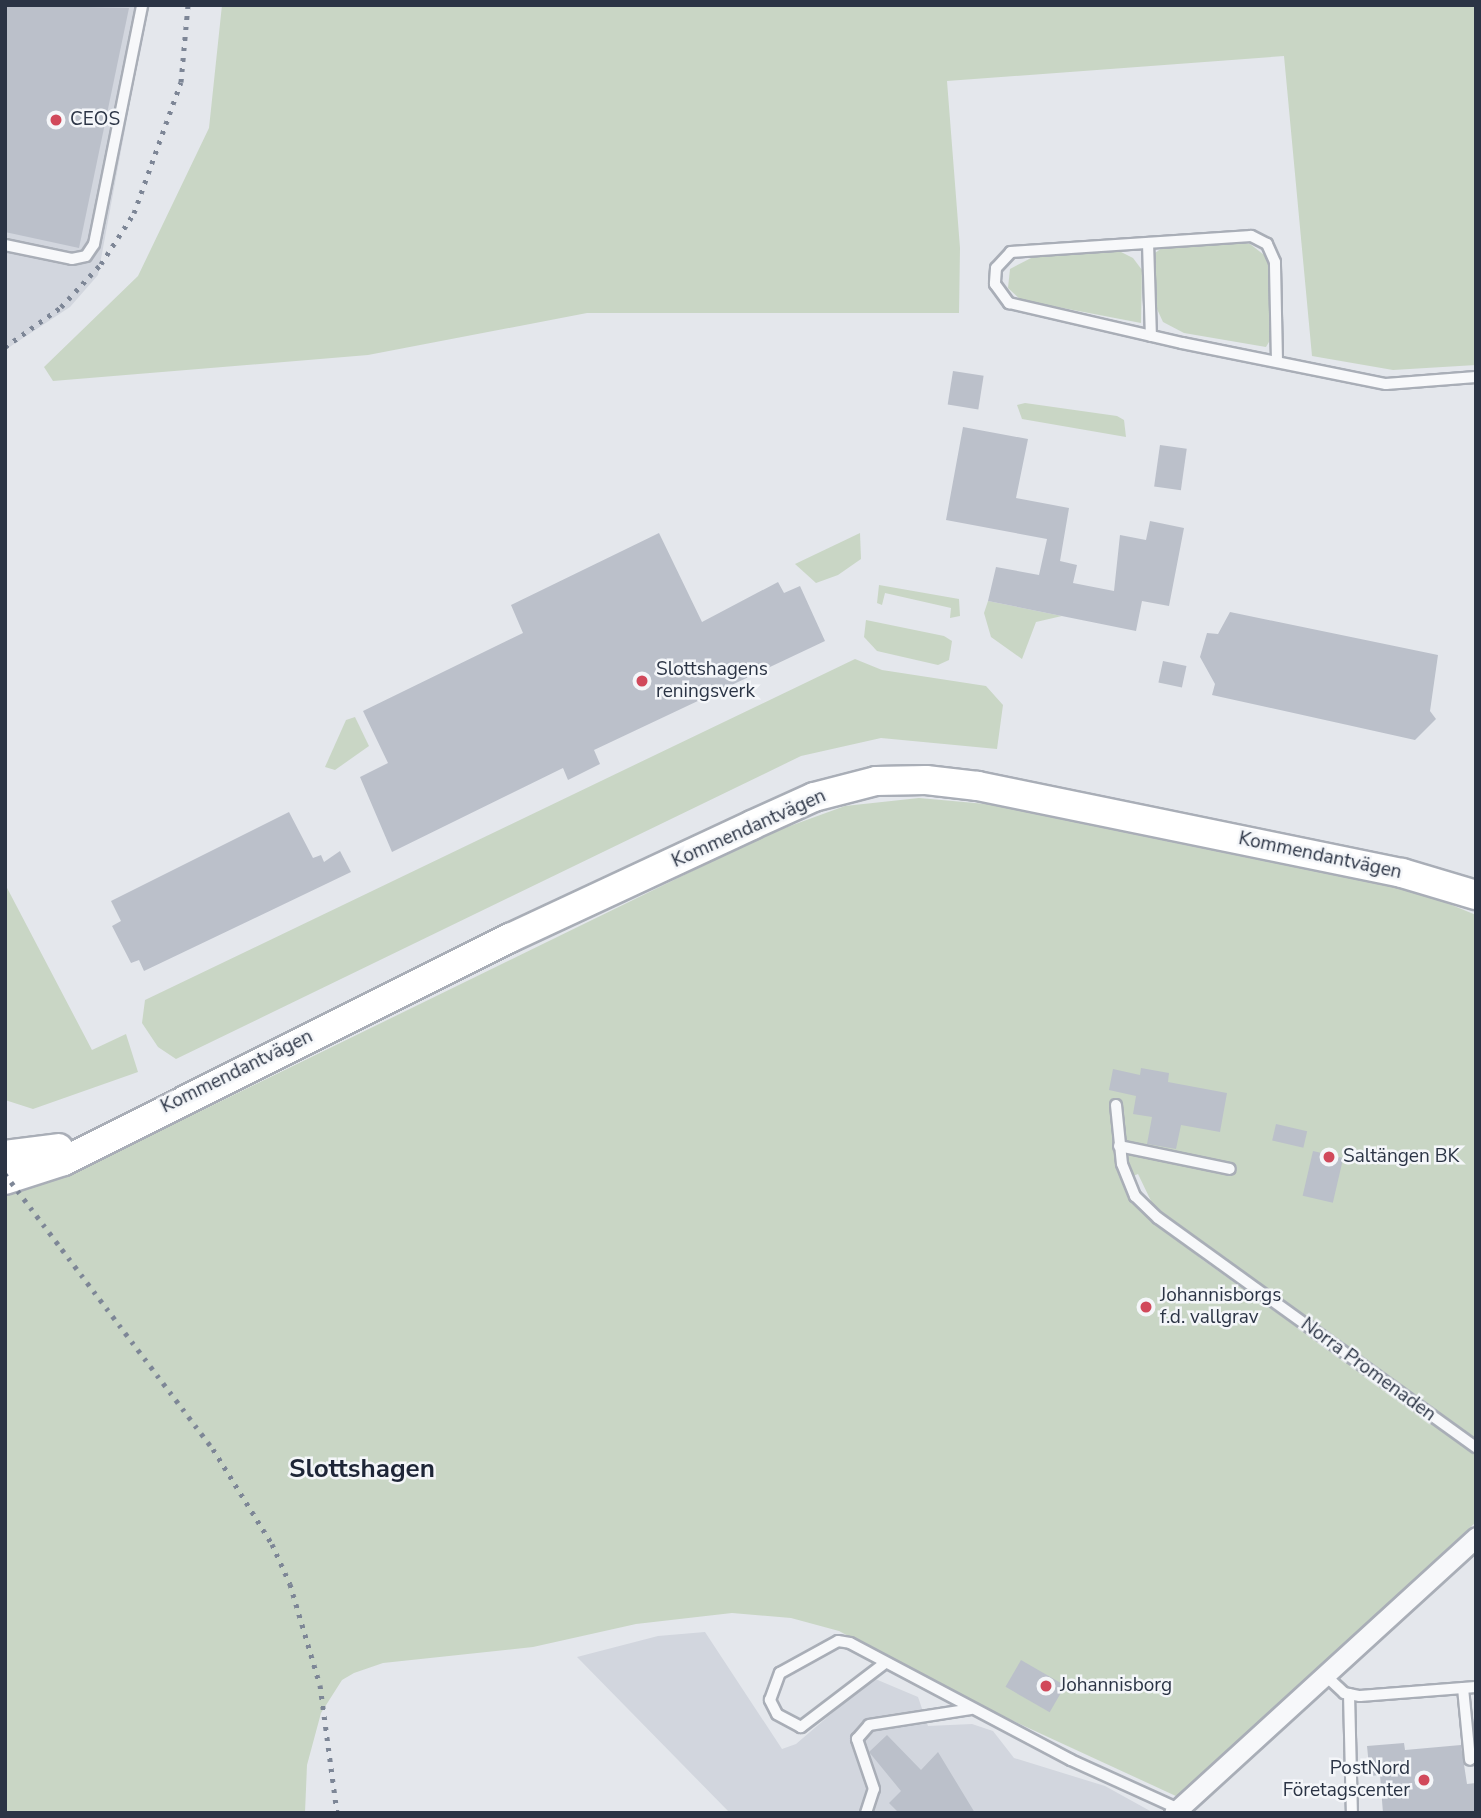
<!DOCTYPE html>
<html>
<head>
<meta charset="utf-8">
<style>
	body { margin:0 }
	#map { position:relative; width:1481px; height:1818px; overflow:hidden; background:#e4e7ec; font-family:"Nunito Sans",sans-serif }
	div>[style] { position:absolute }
	.built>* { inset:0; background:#d2d6de }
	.green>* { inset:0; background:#c9d6c5 }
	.building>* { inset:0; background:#bbc0ca; transform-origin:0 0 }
	.roads { filter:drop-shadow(2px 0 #a9aeb7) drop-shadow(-2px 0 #a9aeb7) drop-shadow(0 2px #a9aeb7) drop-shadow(0 -2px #a9aeb7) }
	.lane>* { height:10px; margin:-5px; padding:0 5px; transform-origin:5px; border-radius:5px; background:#f7f8fa }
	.street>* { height:19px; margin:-9.5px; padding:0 9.5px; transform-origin:9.5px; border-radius:9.5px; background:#f7f8fa }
	.secondary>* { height:28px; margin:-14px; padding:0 14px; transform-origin:14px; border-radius:14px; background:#fff }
	.rail>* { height:5px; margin-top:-2.5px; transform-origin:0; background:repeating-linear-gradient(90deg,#7d8696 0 3.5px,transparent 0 10.5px) }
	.dots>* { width:19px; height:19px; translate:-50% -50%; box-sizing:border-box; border:4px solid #f4f6f9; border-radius:50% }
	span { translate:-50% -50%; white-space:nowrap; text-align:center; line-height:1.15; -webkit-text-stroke:5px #f4f6f9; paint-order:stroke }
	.poi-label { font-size:19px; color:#2b3445 }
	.left { translate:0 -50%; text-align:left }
	.right { translate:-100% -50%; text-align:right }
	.street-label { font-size:19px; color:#2b3445 }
	.district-label { font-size:26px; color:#1d2536; font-weight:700 }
	.frame { position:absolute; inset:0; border:7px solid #2b3445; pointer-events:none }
</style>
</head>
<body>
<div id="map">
	<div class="built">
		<div style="clip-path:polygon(5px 5px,148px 5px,98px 275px,70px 307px,5px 350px)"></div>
		<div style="clip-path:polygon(705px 1632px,782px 1749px,796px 1744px,873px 1678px,918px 1697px,928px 1726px,972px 1724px,993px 1731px,1014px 1758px,1105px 1786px,1152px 1812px,730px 1813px,577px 1657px,658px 1636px)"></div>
	</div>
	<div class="green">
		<div style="clip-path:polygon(222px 5px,1476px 5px,1476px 365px,1393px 370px,1312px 356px,1284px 56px,947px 81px,960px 248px,959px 313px,587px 313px,368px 355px,53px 381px,44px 367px,138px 276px,209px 128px)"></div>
		<div style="clip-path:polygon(1234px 241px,1250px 244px,1268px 258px,1273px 335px,1266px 347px,1184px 333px,1163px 322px,1157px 309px,1155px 253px,1162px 248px)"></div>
		<div style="clip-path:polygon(1119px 251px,1133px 258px,1142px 270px,1141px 323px,1021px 300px,1008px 288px,1010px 269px,1033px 257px)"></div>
		<div style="clip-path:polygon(1025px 403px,1117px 416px,1124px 420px,1126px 437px,1022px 419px,1017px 405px)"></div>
		<div style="clip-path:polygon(860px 533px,861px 559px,838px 575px,816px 583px,795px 564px)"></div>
		<div style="clip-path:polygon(879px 585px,959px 599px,960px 616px,950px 618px,951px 608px,885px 593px,882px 605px,877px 603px)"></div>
		<div style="clip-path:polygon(988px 601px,1062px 616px,1036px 622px,1022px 659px,991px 637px,984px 613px)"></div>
		<div style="clip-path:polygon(866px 620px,944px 636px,952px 641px,949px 660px,938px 665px,877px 651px,864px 637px)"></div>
		<div style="clip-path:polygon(855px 659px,882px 670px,986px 686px,1003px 705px,997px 749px,881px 738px,801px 756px,176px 1059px,158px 1047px,142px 1023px,145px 1000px)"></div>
		<div style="clip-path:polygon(355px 717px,369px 746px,335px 770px,325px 767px,346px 720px)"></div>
		<div style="clip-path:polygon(919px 798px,986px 804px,1425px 894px,1476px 915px,1476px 1440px,1172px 1220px,1152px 1203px,1138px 1174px,1121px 1181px,1133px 1199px,1200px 1258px,1476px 1455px,1476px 1522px,1178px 1797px,981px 1706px,839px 1631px,791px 1618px,732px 1613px,636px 1624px,533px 1647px,383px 1663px,354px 1673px,342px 1680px,321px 1713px,307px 1765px,305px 1813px,5px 1813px,5px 1195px,162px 1130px,768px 834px,845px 806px)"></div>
		<div style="clip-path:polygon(5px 884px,92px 1050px,126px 1034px,138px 1072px,33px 1109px,5px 1100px)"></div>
	</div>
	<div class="building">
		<div style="clip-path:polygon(5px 5px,129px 8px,79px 248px,5px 232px)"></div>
		<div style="left:953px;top:371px;width:31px;height:34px;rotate:9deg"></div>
		<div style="clip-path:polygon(963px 427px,1028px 439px,1016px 498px,1069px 508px,1060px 561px,1077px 565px,1073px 583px,1114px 591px,1120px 535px,1146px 540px,1150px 521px,1184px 528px,1169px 606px,1142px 601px,1136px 631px,988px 601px,996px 567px,1039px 575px,1047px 539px,946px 520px)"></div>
		<div style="left:1160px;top:445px;width:27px;height:42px;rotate:8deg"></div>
		<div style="clip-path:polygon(659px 533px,702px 622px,778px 582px,784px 593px,800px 586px,825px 641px,594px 750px,600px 764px,568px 780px,563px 768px,392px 852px,360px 777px,388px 763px,363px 711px,523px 633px,511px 605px)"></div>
		<div style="clip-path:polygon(1230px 612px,1438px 655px,1430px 711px,1436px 719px,1415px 740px,1212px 695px,1215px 684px,1200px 657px,1207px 633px,1218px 634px)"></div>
		<div style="left:1163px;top:661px;width:24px;height:22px;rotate:12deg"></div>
		<div style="clip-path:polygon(289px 812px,313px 858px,321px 855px,324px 862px,340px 851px,351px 872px,144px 971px,139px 960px,131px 963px,112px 926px,121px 921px,111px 901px)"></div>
		<div style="clip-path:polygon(1141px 1068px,1169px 1073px,1168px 1082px,1227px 1093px,1220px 1132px,1181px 1125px,1176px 1149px,1147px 1144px,1152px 1117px,1133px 1114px,1136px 1096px,1109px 1090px,1113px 1069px,1140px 1075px)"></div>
		<div style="left:1276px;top:1124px;width:32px;height:17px;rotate:13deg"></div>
		<div style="left:1313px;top:1151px;width:31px;height:46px;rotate:13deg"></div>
		<div style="left:1021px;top:1660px;width:51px;height:31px;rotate:30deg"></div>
		<div style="clip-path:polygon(887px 1735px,921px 1770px,938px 1752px,975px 1813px,899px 1813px,889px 1803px,901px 1791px,869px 1752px)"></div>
		<div style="clip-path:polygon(1404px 1743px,1405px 1750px,1461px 1745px,1467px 1784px,1476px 1783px,1476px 1813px,1383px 1813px,1380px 1775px,1370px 1776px,1367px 1746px)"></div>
	</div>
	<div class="roads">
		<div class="lane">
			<div style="left:1148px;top:243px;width:93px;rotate:88.2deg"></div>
			<div style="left:5px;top:245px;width:68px;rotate:11.8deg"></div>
			<div style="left:72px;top:259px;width:14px;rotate:-12deg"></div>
			<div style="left:86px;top:256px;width:14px;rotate:-56deg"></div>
			<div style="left:94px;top:244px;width:244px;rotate:-78.6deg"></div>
			<div style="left:1277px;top:361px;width:99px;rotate:-91.2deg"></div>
			<div style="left:1275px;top:262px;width:20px;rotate:-114deg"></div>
			<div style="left:1267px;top:244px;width:18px;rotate:-153deg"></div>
			<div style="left:1251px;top:236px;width:241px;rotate:176.2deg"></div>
			<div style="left:1011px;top:252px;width:22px;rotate:133deg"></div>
			<div style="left:996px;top:268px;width:16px;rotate:94deg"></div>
			<div style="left:995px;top:284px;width:24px;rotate:54deg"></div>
			<div style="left:1009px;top:303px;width:178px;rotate:13deg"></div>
			<div style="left:1182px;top:343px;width:208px;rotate:11.4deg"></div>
			<div style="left:1386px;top:384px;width:90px;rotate:-4.4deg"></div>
			<div style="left:1116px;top:1105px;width:59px;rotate:84.2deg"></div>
			<div style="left:1122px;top:1164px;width:35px;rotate:68deg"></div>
			<div style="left:1135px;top:1196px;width:32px;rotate:44deg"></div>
			<div style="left:1158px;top:1218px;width:392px;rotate:35.8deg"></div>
			<div style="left:1119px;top:1146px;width:113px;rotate:11.7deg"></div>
			<div style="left:885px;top:1663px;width:106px;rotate:142.7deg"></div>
			<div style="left:801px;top:1727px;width:27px;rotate:-152deg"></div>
			<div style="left:777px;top:1714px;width:16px;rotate:-117deg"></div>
			<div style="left:770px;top:1700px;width:29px;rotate:-70deg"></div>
			<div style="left:780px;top:1673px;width:66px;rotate:-28.9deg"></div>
			<div style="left:838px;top:1641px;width:12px;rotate:9deg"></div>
			<div style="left:850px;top:1643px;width:250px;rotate:27.9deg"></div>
			<div style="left:1071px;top:1760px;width:119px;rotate:24.4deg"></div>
			<div style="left:1325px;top:1675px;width:26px;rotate:43deg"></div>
			<div style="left:1344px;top:1693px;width:16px;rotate:11deg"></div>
			<div style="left:1360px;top:1696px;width:116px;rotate:-4.4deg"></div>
			<div style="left:1463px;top:1688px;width:72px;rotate:84.4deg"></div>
			<div style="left:1349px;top:1694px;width:119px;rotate:88.6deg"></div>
			<div style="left:866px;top:1813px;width:25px;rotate:-72deg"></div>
			<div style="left:874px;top:1789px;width:53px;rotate:-108.8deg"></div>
			<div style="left:857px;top:1739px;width:18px;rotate:-49deg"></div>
			<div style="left:869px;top:1725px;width:103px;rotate:-8.9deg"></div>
		</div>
		<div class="street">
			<div style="left:1174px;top:1813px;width:409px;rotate:-42.4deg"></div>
		</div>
		<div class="secondary">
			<div style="left:5px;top:1155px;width:54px;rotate:-7.4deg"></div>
			<div style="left:5px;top:1180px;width:62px;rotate:-17.9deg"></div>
			<div style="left:64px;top:1161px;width:499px;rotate:-26.6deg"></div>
			<div style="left:510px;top:938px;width:267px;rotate:-25deg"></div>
			<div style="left:752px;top:825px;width:68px;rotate:-24.3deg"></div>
			<div style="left:814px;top:797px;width:64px;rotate:-14.5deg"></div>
			<div style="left:876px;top:781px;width:50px;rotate:-1.1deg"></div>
			<div style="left:926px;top:780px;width:52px;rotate:6.6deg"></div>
			<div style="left:978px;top:786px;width:433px;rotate:11.6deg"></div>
			<div style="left:1402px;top:873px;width:77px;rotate:16.6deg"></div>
		</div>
	</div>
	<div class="rail">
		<div style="left:5px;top:347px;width:69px;rotate:-35.5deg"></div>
		<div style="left:61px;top:307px;width:59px;rotate:-47.1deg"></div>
		<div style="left:101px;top:264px;width:61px;rotate:-57.1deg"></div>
		<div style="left:134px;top:213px;width:139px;rotate:-70.3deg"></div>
		<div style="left:181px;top:82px;width:77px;rotate:-84.8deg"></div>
		<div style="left:5px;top:1174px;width:345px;rotate:52.9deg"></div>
		<div style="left:213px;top:1449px;width:112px;rotate:58.2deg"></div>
		<div style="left:272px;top:1544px;width:44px;rotate:65.8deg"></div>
		<div style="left:290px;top:1584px;width:105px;rotate:73.5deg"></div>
		<div style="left:320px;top:1685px;width:129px;rotate:82.4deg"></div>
	</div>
	<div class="dots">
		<div style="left:56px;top:120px;background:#d1495b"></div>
		<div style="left:642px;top:681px;background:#d1495b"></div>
		<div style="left:1329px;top:1157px;background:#d1495b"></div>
		<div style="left:1146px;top:1307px;background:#d1495b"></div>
		<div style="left:1046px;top:1686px;background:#d1495b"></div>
		<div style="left:1424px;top:1780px;background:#d1495b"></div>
	</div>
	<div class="poi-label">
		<span class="left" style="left:70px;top:120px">CEOS</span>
		<span class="left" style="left:656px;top:681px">Slottshagens<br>reningsverk</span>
		<span class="left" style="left:1343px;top:1157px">Saltängen BK</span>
		<span class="left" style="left:1160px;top:1307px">Johannisborgs<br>f.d. vallgrav</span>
		<span class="left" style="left:1060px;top:1686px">Johannisborg</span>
		<span class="right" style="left:1410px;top:1780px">PostNord<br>Företagscenter</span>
	</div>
	<div class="street-label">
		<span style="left:749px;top:829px;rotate:-24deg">Kommendantvägen</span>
		<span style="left:1320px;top:856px;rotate:12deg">Kommendantvägen</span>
		<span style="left:237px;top:1072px;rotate:-26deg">Kommendantvägen</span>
		<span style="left:1368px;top:1370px;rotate:36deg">Norra Promenaden</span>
	</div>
	<div class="district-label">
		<span style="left:362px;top:1469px">Slottshagen</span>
	</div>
	<div class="frame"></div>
</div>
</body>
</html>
